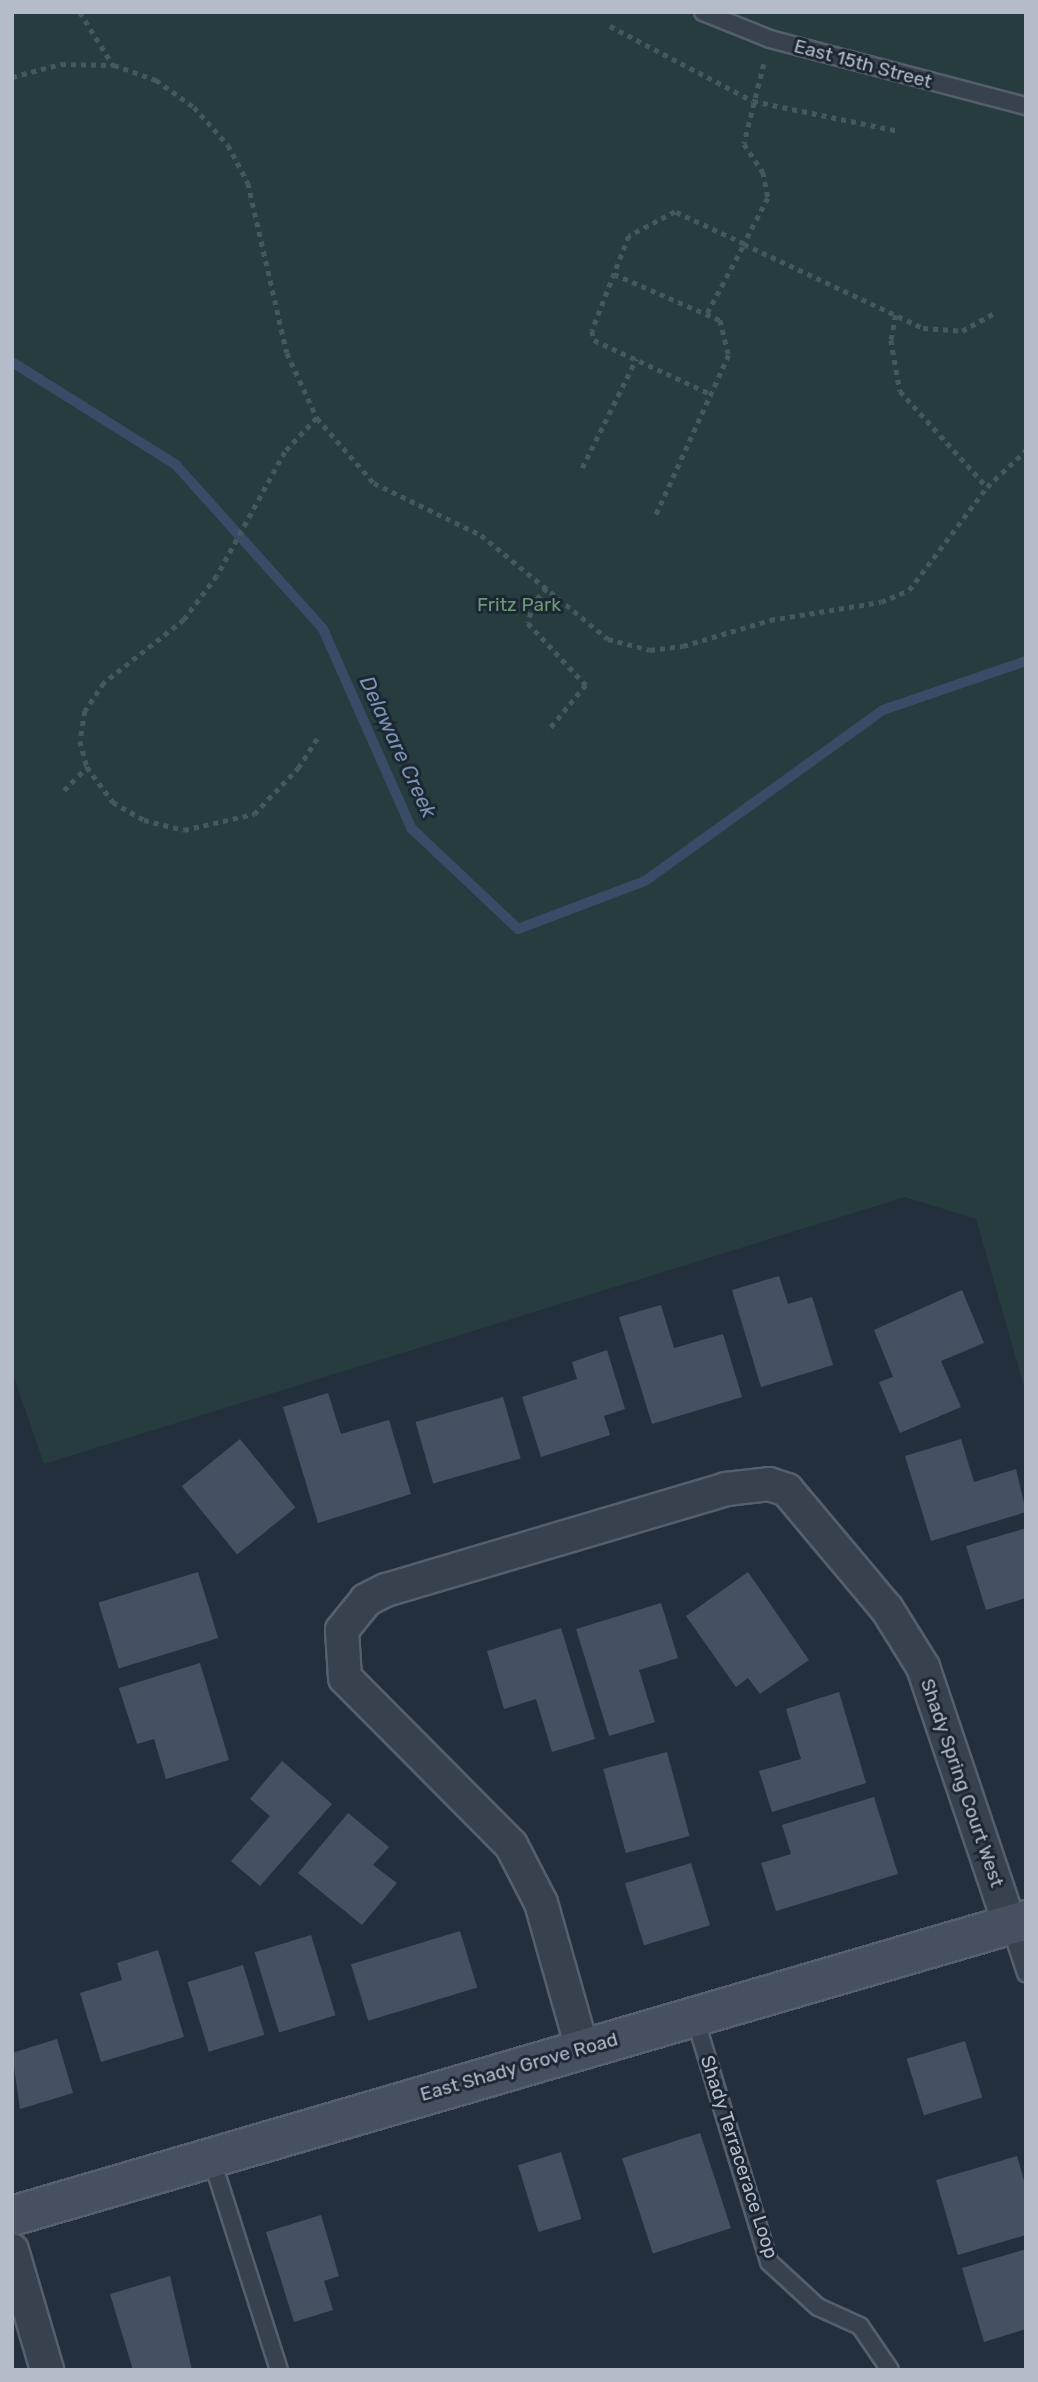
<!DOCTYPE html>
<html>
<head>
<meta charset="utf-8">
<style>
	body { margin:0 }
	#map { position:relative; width:1038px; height:2382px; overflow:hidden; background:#242f3e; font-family:Rubik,sans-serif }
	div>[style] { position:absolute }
	.green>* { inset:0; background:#263c3f }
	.stream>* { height:10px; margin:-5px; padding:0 5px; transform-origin:5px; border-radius:5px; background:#394c67 }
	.building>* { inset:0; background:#455162; transform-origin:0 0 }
	.path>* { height:4.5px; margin-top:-2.25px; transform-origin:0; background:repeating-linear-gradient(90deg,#44595c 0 5px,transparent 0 10px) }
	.roads { filter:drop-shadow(2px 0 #565f6c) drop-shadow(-2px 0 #565f6c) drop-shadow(0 2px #565f6c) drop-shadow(0 -2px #565f6c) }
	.lane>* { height:16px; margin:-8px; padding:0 8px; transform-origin:8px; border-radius:8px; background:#38414e }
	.street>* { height:32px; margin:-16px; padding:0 16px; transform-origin:16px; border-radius:16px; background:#38414e }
	.secondary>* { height:38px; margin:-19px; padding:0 19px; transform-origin:19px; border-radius:19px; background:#465061 }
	span { translate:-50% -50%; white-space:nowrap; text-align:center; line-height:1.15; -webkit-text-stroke:6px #1d2633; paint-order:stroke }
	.street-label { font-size:19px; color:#b4bcc9 }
	.park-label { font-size:19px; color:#6b9a76 }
	.water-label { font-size:21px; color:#7c92b1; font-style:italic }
	.frame { position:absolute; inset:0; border:14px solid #b4bcc9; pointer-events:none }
</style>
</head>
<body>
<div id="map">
	<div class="green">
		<div style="clip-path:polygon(12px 12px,1026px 12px,1026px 1394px,976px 1219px,905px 1197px,44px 1464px,12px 1372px)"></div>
	</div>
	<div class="stream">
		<div style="left:12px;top:362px;width:194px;rotate:32.1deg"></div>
		<div style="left:176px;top:465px;width:220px;rotate:48.1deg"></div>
		<div style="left:323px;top:629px;width:218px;rotate:66.1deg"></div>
		<div style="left:411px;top:828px;width:147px;rotate:43.3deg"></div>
		<div style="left:518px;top:929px;width:136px;rotate:-20.7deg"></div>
		<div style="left:645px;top:881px;width:293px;rotate:-35.7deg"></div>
		<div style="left:883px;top:710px;width:151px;rotate:-18.9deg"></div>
	</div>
	<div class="building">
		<div style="clip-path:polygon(779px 1276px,788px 1304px,812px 1297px,833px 1365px,761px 1387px,732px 1290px)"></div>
		<div style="clip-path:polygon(962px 1290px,984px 1343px,941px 1361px,961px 1407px,900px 1433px,879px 1382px,893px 1377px,874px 1330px)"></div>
		<div style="clip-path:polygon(661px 1305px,674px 1348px,723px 1334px,742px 1397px,652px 1424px,619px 1317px)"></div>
		<div style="clip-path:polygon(607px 1350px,625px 1409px,604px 1416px,610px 1435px,541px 1457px,522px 1397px,577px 1379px,572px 1362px)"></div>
		<div style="clip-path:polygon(328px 1393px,341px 1434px,389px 1420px,411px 1494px,318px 1523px,283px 1407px)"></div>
		<div style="left:503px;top:1397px;width:64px;height:91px;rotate:74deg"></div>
		<div style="left:240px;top:1439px;width:88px;height:75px;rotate:51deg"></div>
		<div style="clip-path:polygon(961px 1439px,974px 1482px,1016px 1469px,1026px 1512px,931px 1541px,905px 1456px)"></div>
		<div style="clip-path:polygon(1026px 1528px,1026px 1598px,986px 1610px,966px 1546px)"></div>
		<div style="left:198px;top:1572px;width:69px;height:104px;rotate:73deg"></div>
		<div style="clip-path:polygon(748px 1572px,809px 1660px,760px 1694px,748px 1678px,736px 1687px,686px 1616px)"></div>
		<div style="clip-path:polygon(661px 1603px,678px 1658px,639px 1670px,655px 1722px,609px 1736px,576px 1629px)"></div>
		<div style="clip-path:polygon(561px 1628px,595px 1739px,552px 1752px,536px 1699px,504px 1709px,487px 1651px)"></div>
		<div style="clip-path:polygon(200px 1663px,229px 1760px,166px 1779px,154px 1739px,137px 1744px,119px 1688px)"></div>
		<div style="clip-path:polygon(839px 1692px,866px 1783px,772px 1812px,759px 1771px,801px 1759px,786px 1709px)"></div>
		<div style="left:667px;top:1752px;width:87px;height:66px;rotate:75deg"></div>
		<div style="clip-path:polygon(282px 1761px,332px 1804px,260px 1886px,231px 1861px,270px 1816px,250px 1799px)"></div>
		<div style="clip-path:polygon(874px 1797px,898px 1874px,776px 1911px,761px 1863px,791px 1854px,782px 1825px)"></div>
		<div style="clip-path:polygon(348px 1813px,389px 1847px,373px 1865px,397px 1883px,362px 1925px,298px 1873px)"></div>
		<div style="left:691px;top:1863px;width:65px;height:69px;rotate:73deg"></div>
		<div style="left:460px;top:1931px;width:59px;height:114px;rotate:73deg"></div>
		<div style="left:311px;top:1935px;width:84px;height:59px;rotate:73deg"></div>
		<div style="clip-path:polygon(158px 1950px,184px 2037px,101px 2062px,80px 1993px,122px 1980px,117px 1963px)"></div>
		<div style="left:243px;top:1965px;width:73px;height:58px;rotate:73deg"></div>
		<div style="clip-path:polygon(57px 2039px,73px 2093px,20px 2109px,12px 2053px)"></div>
		<div style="left:965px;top:2041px;width:59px;height:61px;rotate:73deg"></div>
		<div style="left:700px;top:2133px;width:100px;height:82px;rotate:72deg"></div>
		<div style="left:561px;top:2152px;width:70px;height:45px;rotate:73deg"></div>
		<div style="clip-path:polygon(1017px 2156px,1026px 2187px,1026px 2235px,958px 2255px,936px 2180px)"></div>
		<div style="clip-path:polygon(321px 2215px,339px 2276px,324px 2281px,333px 2310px,294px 2322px,266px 2232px)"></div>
		<div style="clip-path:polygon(1026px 2249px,1026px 2329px,984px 2342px,962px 2268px)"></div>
		<div style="clip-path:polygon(170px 2276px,192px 2370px,133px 2370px,110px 2294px)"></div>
	</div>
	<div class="path">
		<div style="left:80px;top:12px;width:62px;rotate:58.1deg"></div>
		<div style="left:610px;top:26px;width:161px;rotate:27.7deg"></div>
		<div style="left:753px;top:101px;width:149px;rotate:11.6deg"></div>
		<div style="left:764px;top:64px;width:82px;rotate:104deg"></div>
		<div style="left:744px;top:144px;width:34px;rotate:56deg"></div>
		<div style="left:763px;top:172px;width:26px;rotate:79deg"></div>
		<div style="left:768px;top:198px;width:52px;rotate:117.6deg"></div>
		<div style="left:744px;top:244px;width:198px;rotate:25.1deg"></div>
		<div style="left:923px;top:328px;width:39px;rotate:4deg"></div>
		<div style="left:962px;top:331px;width:39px;rotate:-29deg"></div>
		<div style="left:12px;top:77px;width:51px;rotate:-14.9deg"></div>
		<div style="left:61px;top:64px;width:53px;rotate:1.1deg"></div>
		<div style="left:114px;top:65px;width:45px;rotate:19.7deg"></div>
		<div style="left:156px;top:80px;width:47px;rotate:35.4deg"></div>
		<div style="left:194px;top:107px;width:51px;rotate:48.2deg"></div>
		<div style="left:228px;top:145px;width:43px;rotate:62.2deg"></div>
		<div style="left:248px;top:183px;width:174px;rotate:77.1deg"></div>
		<div style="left:287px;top:353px;width:72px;rotate:65.2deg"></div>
		<div style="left:317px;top:418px;width:86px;rotate:48.8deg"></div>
		<div style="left:374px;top:483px;width:119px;rotate:25.9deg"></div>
		<div style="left:481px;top:535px;width:164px;rotate:39.3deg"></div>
		<div style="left:608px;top:639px;width:43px;rotate:14.7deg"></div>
		<div style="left:650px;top:650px;width:33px;rotate:-7deg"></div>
		<div style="left:683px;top:646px;width:91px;rotate:-16.6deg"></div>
		<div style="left:770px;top:620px;width:112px;rotate:-9.2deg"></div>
		<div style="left:881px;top:602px;width:30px;rotate:-23deg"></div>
		<div style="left:909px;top:590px;width:129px;rotate:-52.9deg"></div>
		<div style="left:987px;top:487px;width:54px;rotate:-43.5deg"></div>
		<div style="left:614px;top:274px;width:116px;rotate:23.5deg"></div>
		<div style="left:720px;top:320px;width:36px;rotate:76deg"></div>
		<div style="left:729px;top:355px;width:176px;rotate:114.5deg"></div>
		<div style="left:707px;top:313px;width:78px;rotate:-61.8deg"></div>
		<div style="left:744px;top:244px;width:76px;rotate:-155.1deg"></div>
		<div style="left:675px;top:212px;width:52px;rotate:152.4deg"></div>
		<div style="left:629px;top:236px;width:102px;rotate:111.3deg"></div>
		<div style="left:592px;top:331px;width:9px;rotate:77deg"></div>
		<div style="left:594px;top:340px;width:131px;rotate:24.8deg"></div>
		<div style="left:896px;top:315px;width:25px;rotate:101deg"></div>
		<div style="left:891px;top:340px;width:52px;rotate:80deg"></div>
		<div style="left:900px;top:391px;width:130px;rotate:47.8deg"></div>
		<div style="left:317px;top:418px;width:47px;rotate:133.3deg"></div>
		<div style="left:285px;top:452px;width:141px;rotate:118.7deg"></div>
		<div style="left:217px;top:576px;width:55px;rotate:126.9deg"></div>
		<div style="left:184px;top:620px;width:102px;rotate:141.8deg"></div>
		<div style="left:104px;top:683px;width:34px;rotate:124deg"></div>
		<div style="left:85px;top:711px;width:30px;rotate:99deg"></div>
		<div style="left:80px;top:741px;width:27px;rotate:75deg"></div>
		<div style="left:87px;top:767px;width:44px;rotate:53.4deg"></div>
		<div style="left:113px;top:802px;width:36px;rotate:30deg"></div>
		<div style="left:144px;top:820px;width:41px;rotate:14deg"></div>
		<div style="left:184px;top:830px;width:72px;rotate:-12.9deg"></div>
		<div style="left:254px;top:814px;width:64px;rotate:-46.3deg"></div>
		<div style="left:298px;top:768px;width:40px;rotate:-57.1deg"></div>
		<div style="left:582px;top:468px;width:122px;rotate:-63.6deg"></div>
		<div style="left:547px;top:588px;width:20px;rotate:131deg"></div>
		<div style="left:534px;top:603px;width:21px;rotate:107deg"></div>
		<div style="left:528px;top:623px;width:85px;rotate:46.9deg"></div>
		<div style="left:586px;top:685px;width:60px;rotate:129.6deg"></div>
		<div style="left:64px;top:790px;width:33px;rotate:-45deg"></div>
	</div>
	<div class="roads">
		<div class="lane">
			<div style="left:703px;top:12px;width:72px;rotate:21.9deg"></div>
			<div style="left:770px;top:39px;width:265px;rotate:14.7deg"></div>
			<div style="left:1010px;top:1925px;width:51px;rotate:71.6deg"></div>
			<div style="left:694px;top:2015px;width:258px;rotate:73.1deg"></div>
			<div style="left:769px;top:2262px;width:67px;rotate:42.6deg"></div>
			<div style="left:818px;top:2307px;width:46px;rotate:24.3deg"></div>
			<div style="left:860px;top:2326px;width:53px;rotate:55.7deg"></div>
			<div style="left:211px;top:2157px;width:224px;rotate:72.3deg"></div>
		</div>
		<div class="street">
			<div style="left:582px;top:2048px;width:151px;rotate:-105.8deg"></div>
			<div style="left:541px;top:1903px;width:65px;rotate:-117.3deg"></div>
			<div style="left:511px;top:1845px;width:235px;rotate:-134.8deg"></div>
			<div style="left:345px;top:1678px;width:48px;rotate:-93.6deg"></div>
			<div style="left:342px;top:1630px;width:38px;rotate:-51deg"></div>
			<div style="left:366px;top:1600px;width:22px;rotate:-27deg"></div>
			<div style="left:386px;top:1590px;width:355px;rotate:-16.5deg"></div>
			<div style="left:726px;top:1489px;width:43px;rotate:-6.6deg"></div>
			<div style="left:769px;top:1484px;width:19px;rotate:18deg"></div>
			<div style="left:787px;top:1490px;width:155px;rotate:50deg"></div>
			<div style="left:887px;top:1609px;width:68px;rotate:58.2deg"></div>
			<div style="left:923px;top:1667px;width:272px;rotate:71.4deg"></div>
			<div style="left:12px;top:2250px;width:125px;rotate:73.7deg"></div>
		</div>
		<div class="secondary">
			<div style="left:12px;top:2216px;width:1056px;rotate:-16.27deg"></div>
		</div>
	</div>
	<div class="street-label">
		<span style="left:863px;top:64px;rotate:15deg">East 15th Street</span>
		<span style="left:962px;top:1783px;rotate:71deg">Shady Spring Court West</span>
		<span style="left:519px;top:2067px;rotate:-16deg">East Shady Grove Road</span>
		<span style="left:739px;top:2157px;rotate:72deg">Shady Terracerace Loop</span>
	</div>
	<div class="park-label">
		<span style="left:519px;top:605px">Fritz Park</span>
	</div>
	<div class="water-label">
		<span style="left:398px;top:747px;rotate:65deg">Delaware Creek</span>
	</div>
	<div class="frame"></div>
</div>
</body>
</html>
